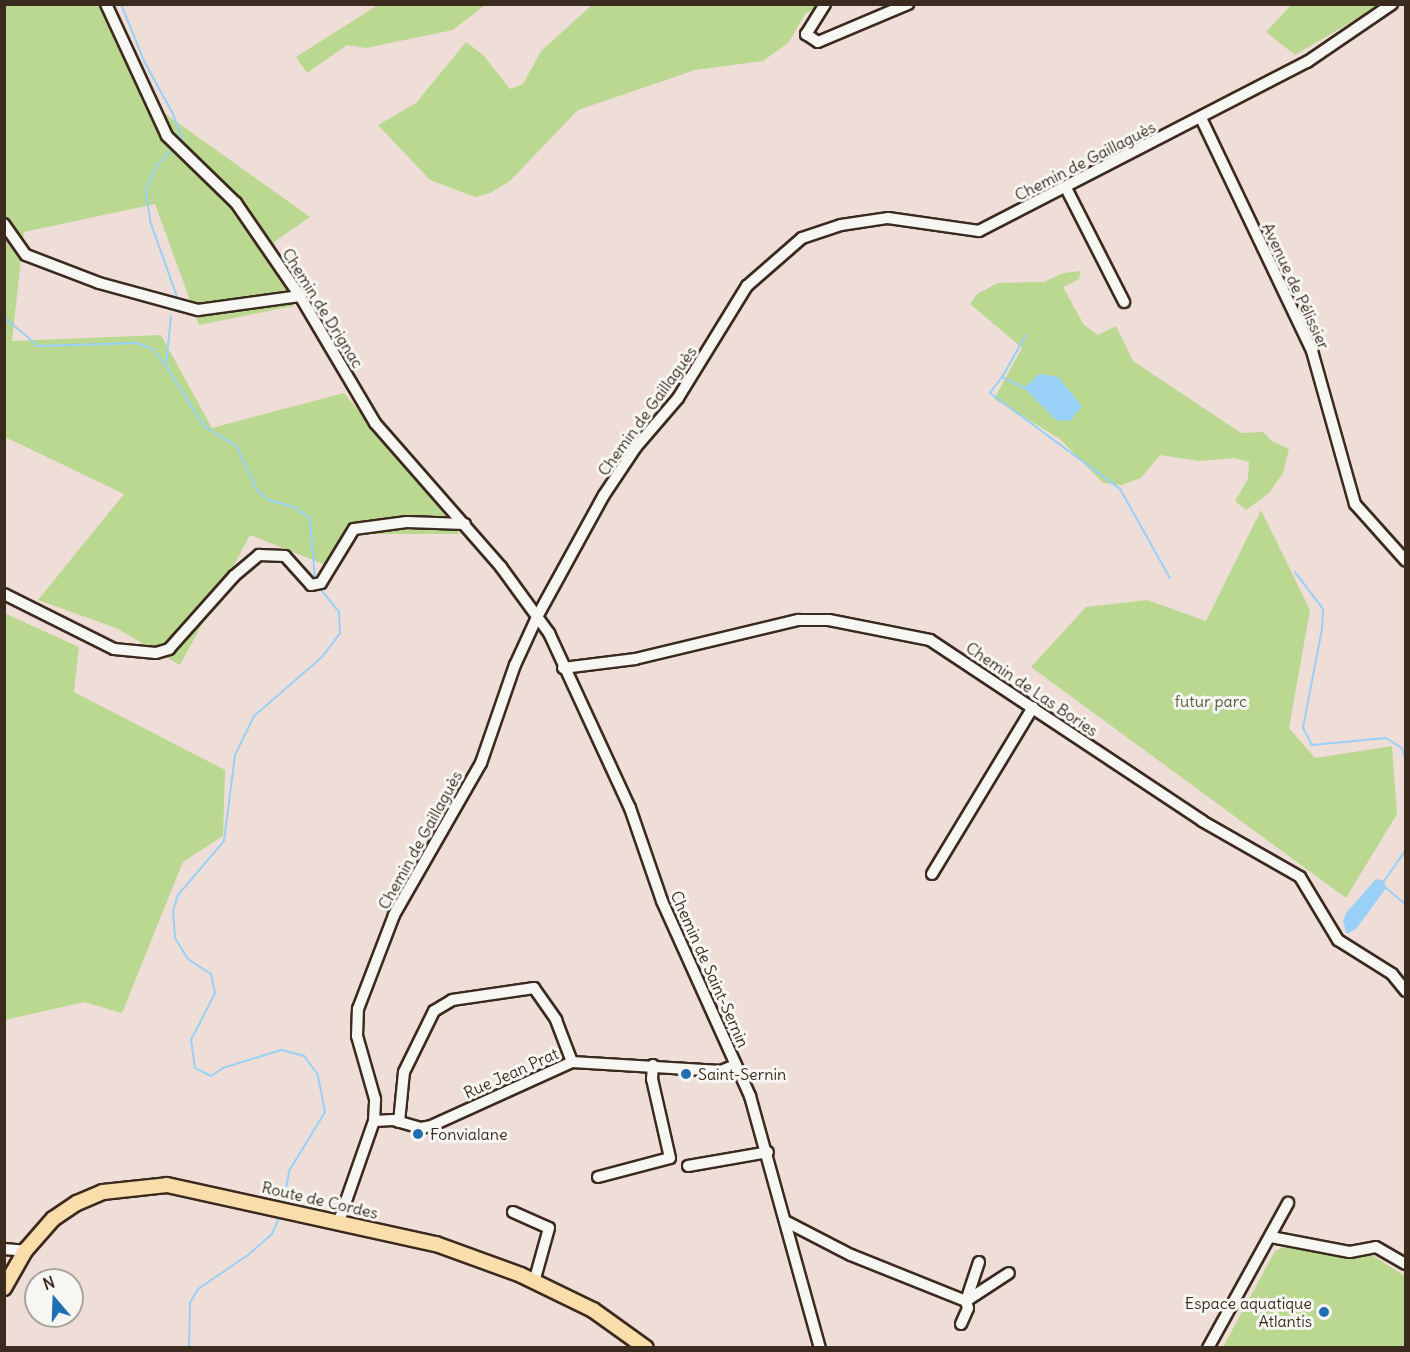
<!DOCTYPE html>
<html>
<head>
<meta charset="utf-8">
<style>
	body { margin:0 }
	#map { position:relative; width:1410px; height:1352px; overflow:hidden; background:#efded7; font-family:Delius,sans-serif }
	div>[style] { position:absolute }
	.green>* { inset:0; background:#bad890 }
	.water>* { inset:0; background:#99d0f8 }
	.stream>* { height:2px; margin:-1px; padding:0 1px; transform-origin:1px; border-radius:1px; background:#99d0f8 }
	.roads { filter:drop-shadow(2px 0 #3b2a1e) drop-shadow(-2px 0 #3b2a1e) drop-shadow(0 2px #3b2a1e) drop-shadow(0 -2px #3b2a1e) }
	.minor>* { height:10px; margin:-5px; padding:0 5px; transform-origin:5px; border-radius:5px; background:#f6f6f2 }
	.major>* { height:14px; margin:-7px; padding:0 7px; transform-origin:7px; border-radius:7px; background:#f9ddab }
	.dots>* { width:16px; height:16px; translate:-50% -50%; box-sizing:border-box; border:3px solid #f6f6f2; border-radius:50% }
	span { translate:-50% -50%; white-space:nowrap; text-align:center; line-height:1.15; -webkit-text-stroke:6px #f6f6f2; paint-order:stroke }
	.street-label { font-size:16px; color:#3b2a1e }
	.park-label { font-size:16px; color:#5b563a }
	.poi-label { font-size:16px; color:#3b2a1e }
	.left { translate:0 -50%; text-align:left }
	.right { translate:-100% -50%; text-align:right }
	.frame { position:absolute; inset:0; border:6px solid #3b2a1e; pointer-events:none }
	.north { position:absolute; left:24px; top:1268px; width:60px; height:60px; box-sizing:border-box; background:#f6f6f2; border:2px solid #aba49d; border-radius:50%; rotate:341deg; font-size:16px; font-weight:700; line-height:24px; text-align:center; color:#3b2a1e }
	.north::after { content:''; display:block; margin:auto; width:21px; height:27px; background:#1f6fb2; clip-path:polygon(50% 0,100% 100%,50% 72%,0 100%) }
</style>
</head>
<body>
<div id="map">
	<div class="green">
		<div style="clip-path:polygon(1292px 4px,1380px 4px,1380px 5px,1295px 55px,1266px 32px)"></div>
		<div style="clip-path:polygon(4px 5px,112px 5px,164px 113px,310px 217px,274px 242px,293px 306px,199px 325px,155px 204px,24px 232px,12px 341px,161px 335px,212px 428px,344px 393px,460px 534px,352px 534px,328px 566px,250px 535px,180px 665px,116px 628px,38px 600px,124px 494px,5px 437px)"></div>
		<div style="clip-path:polygon(378px 5px,379px 4px,485px 5px,453px 30px,366px 48px,347px 45px,307px 73px,296px 57px)"></div>
		<div style="clip-path:polygon(592px 5px,820px 5px,805px 14px,789px 42px,763px 61px,695px 70px,578px 110px,510px 181px,490px 193px,475px 197px,430px 180px,378px 125px,416px 103px,466px 42px,483px 55px,510px 89px,523px 84px,541px 51px)"></div>
		<div style="clip-path:polygon(1081px 271px,1079px 279px,1063px 287px,1084px 325px,1098px 335px,1116px 326px,1133px 361px,1241px 433px,1263px 432px,1272px 441px,1289px 449px,1283px 473px,1269px 493px,1246px 510px,1235px 501px,1248px 479px,1249px 462px,1235px 458px,1200px 461px,1160px 455px,1141px 478px,1122px 485px,1103px 483px,1060px 439px,994px 399px,1022px 348px,970px 304px,977px 294px,998px 283px,1044px 282px,1063px 273px)"></div>
		<div style="clip-path:polygon(1261px 510px,1310px 610px,1289px 728px,1315px 758px,1392px 746px,1397px 814px,1346px 898px,1031px 667px,1086px 607px,1147px 600px,1206px 621px)"></div>
		<div style="clip-path:polygon(4px 613px,79px 647px,74px 692px,225px 770px,223px 836px,183px 862px,122px 1013px,84px 1002px,5px 1020px)"></div>
		<div style="clip-path:polygon(1284px 1247px,1350px 1258px,1372px 1255px,1405px 1276px,1405px 1347px,1223px 1347px,1275px 1251px)"></div>
	</div>
	<div class="water">
		<div style="clip-path:polygon(1039px 374px,1058px 377px,1082px 406px,1070px 421px,1056px 420px,1024px 388px)"></div>
		<div style="clip-path:polygon(1376px 879px,1384px 881px,1386px 888px,1356px 929px,1347px 934px,1343px 922px,1346px 913px)"></div>
	</div>
	<div class="stream">
		<div style="left:121px;top:4px;width:64px;rotate:67.9deg"></div>
		<div style="left:145px;top:63px;width:58px;rotate:61.2deg"></div>
		<div style="left:173px;top:114px;width:27px;rotate:70deg"></div>
		<div style="left:182px;top:139px;width:5px;rotate:127deg"></div>
		<div style="left:175px;top:147px;width:27px;rotate:135deg"></div>
		<div style="left:156px;top:166px;width:27px;rotate:112deg"></div>
		<div style="left:146px;top:191px;width:30px;rotate:82deg"></div>
		<div style="left:150px;top:221px;width:81px;rotate:70.4deg"></div>
		<div style="left:171px;top:316px;width:50px;rotate:95.7deg"></div>
		<div style="left:166px;top:366px;width:71px;rotate:57.7deg"></div>
		<div style="left:204px;top:426px;width:39px;rotate:32deg"></div>
		<div style="left:237px;top:447px;width:47px;rotate:65.1deg"></div>
		<div style="left:257px;top:490px;width:15px;rotate:42deg"></div>
		<div style="left:268px;top:500px;width:27px;rotate:15deg"></div>
		<div style="left:294px;top:507px;width:19px;rotate:35deg"></div>
		<div style="left:310px;top:518px;width:62px;rotate:85.4deg"></div>
		<div style="left:4px;top:317px;width:45px;rotate:40.5deg"></div>
		<div style="left:38px;top:346px;width:99px;rotate:-1.7deg"></div>
		<div style="left:137px;top:343px;width:17px;rotate:21deg"></div>
		<div style="left:153px;top:349px;width:21px;rotate:53deg"></div>
		<div style="left:1002px;top:377px;width:20px;rotate:127deg"></div>
		<div style="left:990px;top:393px;width:162px;rotate:36.4deg"></div>
		<div style="left:1120px;top:489px;width:102px;rotate:60.7deg"></div>
		<div style="left:1024px;top:388px;width:25px;rotate:-153deg"></div>
		<div style="left:1002px;top:377px;width:48px;rotate:-60.3deg"></div>
		<div style="left:1295px;top:572px;width:46px;rotate:52.9deg"></div>
		<div style="left:1323px;top:609px;width:20px;rotate:93deg"></div>
		<div style="left:1322px;top:629px;width:101px;rotate:100.9deg"></div>
		<div style="left:1303px;top:728px;width:19px;rotate:62deg"></div>
		<div style="left:1312px;top:745px;width:74px;rotate:-5.4deg"></div>
		<div style="left:1386px;top:738px;width:19px;rotate:32deg"></div>
		<div style="left:1402px;top:748px;width:14px;rotate:73deg"></div>
		<div style="left:1384px;top:881px;width:38px;rotate:-55deg"></div>
		<div style="left:1386px;top:888px;width:26px;rotate:40deg"></div>
		<div style="left:283px;top:1206px;width:36px;rotate:-80deg"></div>
		<div style="left:289px;top:1171px;width:69px;rotate:-58.6deg"></div>
		<div style="left:325px;top:1112px;width:38px;rotate:-101deg"></div>
		<div style="left:318px;top:1075px;width:24px;rotate:-126deg"></div>
		<div style="left:304px;top:1056px;width:24px;rotate:-165deg"></div>
		<div style="left:281px;top:1050px;width:61px;rotate:162.8deg"></div>
		<div style="left:223px;top:1068px;width:14px;rotate:146deg"></div>
		<div style="left:211px;top:1076px;width:18px;rotate:-153deg"></div>
		<div style="left:195px;top:1068px;width:28px;rotate:-98deg"></div>
		<div style="left:191px;top:1040px;width:53px;rotate:-62.9deg"></div>
		<div style="left:215px;top:993px;width:19px;rotate:-102deg"></div>
		<div style="left:211px;top:974px;width:27px;rotate:-147deg"></div>
		<div style="left:188px;top:959px;width:25px;rotate:-122deg"></div>
		<div style="left:175px;top:938px;width:27px;rotate:-94deg"></div>
		<div style="left:173px;top:911px;width:17px;rotate:-73deg"></div>
		<div style="left:178px;top:895px;width:71px;rotate:-49.6deg"></div>
		<div style="left:224px;top:841px;width:87px;rotate:-82.7deg"></div>
		<div style="left:235px;top:755px;width:43px;rotate:-64deg"></div>
		<div style="left:254px;top:716px;width:90px;rotate:-40.9deg"></div>
		<div style="left:322px;top:657px;width:30px;rotate:-53deg"></div>
		<div style="left:340px;top:633px;width:21px;rotate:-93deg"></div>
		<div style="left:339px;top:612px;width:32px;rotate:-129deg"></div>
		<div style="left:189px;top:1348px;width:45px;rotate:-88.7deg"></div>
		<div style="left:190px;top:1303px;width:16px;rotate:-60deg"></div>
		<div style="left:198px;top:1289px;width:60px;rotate:-34.2deg"></div>
		<div style="left:248px;top:1255px;width:32px;rotate:-41deg"></div>
		<div style="left:272px;top:1234px;width:21px;rotate:-67deg"></div>
	</div>
	<div class="roads">
		<div class="minor">
			<div style="left:106px;top:4px;width:145px;rotate:65.2deg"></div>
			<div style="left:167px;top:136px;width:96px;rotate:44.2deg"></div>
			<div style="left:236px;top:203px;width:113px;rotate:55.5deg"></div>
			<div style="left:300px;top:296px;width:147px;rotate:59.4deg"></div>
			<div style="left:375px;top:423px;width:191px;rotate:48.8deg"></div>
			<div style="left:501px;top:567px;width:82px;rotate:54deg"></div>
			<div style="left:549px;top:633px;width:193px;rotate:65.2deg"></div>
			<div style="left:630px;top:808px;width:98px;rotate:71deg"></div>
			<div style="left:662px;top:901px;width:214px;rotate:65.7deg"></div>
			<div style="left:750px;top:1096px;width:262px;rotate:74.5deg"></div>
			<div style="left:825px;top:4px;width:36px;rotate:122deg"></div>
			<div style="left:806px;top:34px;width:14px;rotate:34deg"></div>
			<div style="left:818px;top:42px;width:98px;rotate:-22.9deg"></div>
			<div style="left:1201px;top:118px;width:258px;rotate:64.5deg"></div>
			<div style="left:1312px;top:351px;width:159px;rotate:74.3deg"></div>
			<div style="left:1355px;top:504px;width:76px;rotate:48.2deg"></div>
			<div style="left:1066px;top:188px;width:128px;rotate:63deg"></div>
			<div style="left:4px;top:224px;width:38px;rotate:55deg"></div>
			<div style="left:26px;top:255px;width:78px;rotate:21deg"></div>
			<div style="left:99px;top:283px;width:103px;rotate:15.3deg"></div>
			<div style="left:198px;top:310px;width:103px;rotate:-7.8deg"></div>
			<div style="left:4px;top:594px;width:123px;rotate:26.6deg"></div>
			<div style="left:114px;top:649px;width:42px;rotate:5.4deg"></div>
			<div style="left:156px;top:653px;width:14px;rotate:-17deg"></div>
			<div style="left:169px;top:649px;width:98px;rotate:-48.3deg"></div>
			<div style="left:234px;top:576px;width:33px;rotate:-40deg"></div>
			<div style="left:259px;top:555px;width:26px;rotate:2deg"></div>
			<div style="left:285px;top:556px;width:39px;rotate:48deg"></div>
			<div style="left:311px;top:585px;width:10px;rotate:-11deg"></div>
			<div style="left:321px;top:583px;width:63px;rotate:-58.6deg"></div>
			<div style="left:354px;top:529px;width:53px;rotate:-7.5deg"></div>
			<div style="left:407px;top:522px;width:58px;rotate:2deg"></div>
			<div style="left:563px;top:668px;width:73px;rotate:-7.1deg"></div>
			<div style="left:635px;top:659px;width:168px;rotate:-13.5deg"></div>
			<div style="left:798px;top:620px;width:31px"></div>
			<div style="left:829px;top:620px;width:103px;rotate:11.2deg"></div>
			<div style="left:930px;top:640px;width:327px;rotate:33.6deg"></div>
			<div style="left:1202px;top:821px;width:113px;rotate:29.7deg"></div>
			<div style="left:1300px;top:877px;width:74px;rotate:58.9deg"></div>
			<div style="left:1338px;top:940px;width:64px;rotate:32.2deg"></div>
			<div style="left:1392px;top:974px;width:22px;rotate:51deg"></div>
			<div style="left:932px;top:874px;width:195px;rotate:-58.8deg"></div>
			<div style="left:374px;top:1121px;width:19px;rotate:-3deg"></div>
			<div style="left:393px;top:1120px;width:29px;rotate:16deg"></div>
			<div style="left:421px;top:1128px;width:10px;rotate:-11deg"></div>
			<div style="left:431px;top:1126px;width:155px;rotate:-24.4deg"></div>
			<div style="left:572px;top:1062px;width:149px;rotate:3.5deg"></div>
			<div style="left:721px;top:1071px;width:16px;rotate:-22deg"></div>
			<div style="left:399px;top:1122px;width:50px;rotate:-84.3deg"></div>
			<div style="left:404px;top:1072px;width:68px;rotate:-63.8deg"></div>
			<div style="left:434px;top:1011px;width:21px;rotate:-31deg"></div>
			<div style="left:452px;top:1000px;width:83px;rotate:-8.3deg"></div>
			<div style="left:534px;top:988px;width:39px;rotate:55deg"></div>
			<div style="left:556px;top:1020px;width:45px;rotate:69.1deg"></div>
			<div style="left:688px;top:1166px;width:81px;rotate:-9.9deg"></div>
			<div style="left:598px;top:1177px;width:74px;rotate:-14.8deg"></div>
			<div style="left:670px;top:1158px;width:81px;rotate:-102.8deg"></div>
			<div style="left:652px;top:1079px;width:14px;rotate:-86deg"></div>
			<div style="left:513px;top:1212px;width:39px;rotate:24deg"></div>
			<div style="left:549px;top:1228px;width:56px;rotate:105.5deg"></div>
			<div style="left:339px;top:1221px;width:106px;rotate:-70.7deg"></div>
			<div style="left:374px;top:1121px;width:22px;rotate:-87deg"></div>
			<div style="left:375px;top:1099px;width:66px;rotate:-105.9deg"></div>
			<div style="left:357px;top:1036px;width:27px;rotate:-88deg"></div>
			<div style="left:358px;top:1009px;width:101px;rotate:-69deg"></div>
			<div style="left:394px;top:915px;width:175px;rotate:-60.2deg"></div>
			<div style="left:481px;top:763px;width:104px;rotate:-70.9deg"></div>
			<div style="left:515px;top:665px;width:55px;rotate:-65.3deg"></div>
			<div style="left:538px;top:615px;width:137px;rotate:-61.2deg"></div>
			<div style="left:604px;top:495px;width:58px;rotate:-56.3deg"></div>
			<div style="left:636px;top:447px;width:65px;rotate:-49.4deg"></div>
			<div style="left:678px;top:398px;width:132px;rotate:-58.4deg"></div>
			<div style="left:747px;top:286px;width:73px;rotate:-41.1deg"></div>
			<div style="left:802px;top:238px;width:41px;rotate:-18.4deg"></div>
			<div style="left:841px;top:225px;width:48px;rotate:-8.5deg"></div>
			<div style="left:888px;top:218px;width:92px;rotate:8.1deg"></div>
			<div style="left:979px;top:231px;width:369px;rotate:-27.3deg"></div>
			<div style="left:1307px;top:62px;width:103px;rotate:-34.3deg"></div>
			<div style="left:785px;top:1221px;width:74px;rotate:27.3deg"></div>
			<div style="left:851px;top:1255px;width:124px;rotate:21.8deg"></div>
			<div style="left:966px;top:1301px;width:41px;rotate:-71.6deg"></div>
			<div style="left:1271px;top:1237px;width:80px;rotate:10.8deg"></div>
			<div style="left:1350px;top:1252px;width:26px;rotate:-11deg"></div>
			<div style="left:1376px;top:1247px;width:34px;rotate:30deg"></div>
			<div style="left:4px;top:1249px;width:21px;rotate:5deg"></div>
			<div style="left:961px;top:1324px;width:17px;rotate:-66deg"></div>
			<div style="left:968px;top:1308px;width:7px;rotate:-106deg"></div>
			<div style="left:966px;top:1301px;width:51px;rotate:-33.1deg"></div>
			<div style="left:1208px;top:1348px;width:166px;rotate:-61.1deg"></div>
		</div>
		<div class="major">
			<div style="left:4px;top:1288px;width:43px;rotate:-60.4deg"></div>
			<div style="left:25px;top:1251px;width:43px;rotate:-48.8deg"></div>
			<div style="left:53px;top:1219px;width:29px;rotate:-34deg"></div>
			<div style="left:77px;top:1203px;width:28px;rotate:-23deg"></div>
			<div style="left:103px;top:1192px;width:64px;rotate:-6.2deg"></div>
			<div style="left:167px;top:1185px;width:275px;rotate:12.4deg"></div>
			<div style="left:436px;top:1244px;width:90px;rotate:20deg"></div>
			<div style="left:521px;top:1275px;width:80px;rotate:25.9deg"></div>
			<div style="left:593px;top:1310px;width:65px;rotate:35.6deg"></div>
		</div>
	</div>
	<div class="dots">
		<div style="left:686px;top:1074px;background:#1f6fb2"></div>
		<div style="left:418px;top:1134px;background:#1f6fb2"></div>
		<div style="left:1324px;top:1312px;background:#1f6fb2"></div>
	</div>
	<div class="street-label">
		<span style="left:1085px;top:161px;rotate:-27deg">Chemin de Gaillaguès</span>
		<span style="left:1296px;top:286px;rotate:65deg">Avenue de Pélissier</span>
		<span style="left:323px;top:308px;rotate:58deg">Chemin de Drignac</span>
		<span style="left:647px;top:411px;rotate:-54deg">Chemin de Gaillaguès</span>
		<span style="left:1032px;top:689px;rotate:34deg">Chemin de Las Bories</span>
		<span style="left:420px;top:840px;rotate:-61deg">Chemin de Gaillaguès</span>
		<span style="left:710px;top:969px;rotate:66deg">Chemin de Saint-Sernin</span>
		<span style="left:511px;top:1073px;rotate:-24deg">Rue Jean Prat</span>
		<span style="left:320px;top:1200px;rotate:13deg">Route de Cordes</span>
	</div>
	<div class="park-label">
		<span style="left:1211px;top:701px">futur parc</span>
	</div>
	<div class="poi-label">
		<span class="left" style="left:698px;top:1074px">Saint-Sernin</span>
		<span class="left" style="left:430px;top:1134px">Fonvialane</span>
		<span class="right" style="left:1312px;top:1312px">Espace aquatique<br>Atlantis</span>
	</div>
	<div class="frame"></div>
	<div class="north">N</div>
</div>
</body>
</html>
